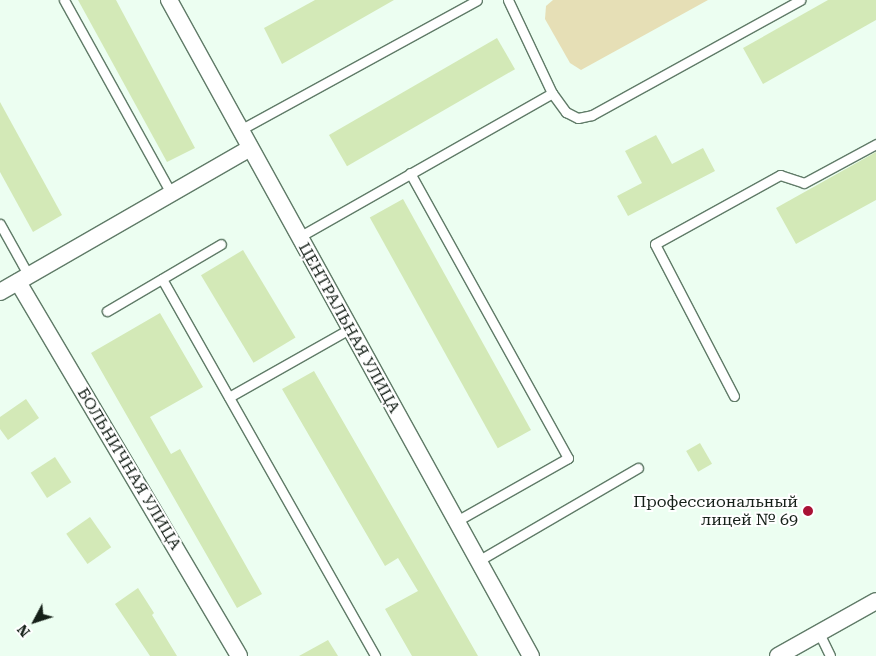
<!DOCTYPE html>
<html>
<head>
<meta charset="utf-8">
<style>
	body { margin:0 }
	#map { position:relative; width:876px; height:656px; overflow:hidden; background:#ecfef1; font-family:"Roboto Serif",serif }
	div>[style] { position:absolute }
	.green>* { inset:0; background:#e6dfb6 }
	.building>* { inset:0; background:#d3e9b7; transform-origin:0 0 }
	.roads { filter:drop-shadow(1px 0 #607b68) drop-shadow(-1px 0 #607b68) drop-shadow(0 1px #607b68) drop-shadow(0 -1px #607b68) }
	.lane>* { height:9px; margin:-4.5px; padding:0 4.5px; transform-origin:4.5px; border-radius:4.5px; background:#fff }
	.street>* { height:16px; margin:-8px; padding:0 8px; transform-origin:8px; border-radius:8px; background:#fff }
	.dots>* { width:14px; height:14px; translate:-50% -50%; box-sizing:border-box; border:2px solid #fff; border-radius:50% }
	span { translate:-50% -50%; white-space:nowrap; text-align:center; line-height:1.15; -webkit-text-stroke:4px #fff; paint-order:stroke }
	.street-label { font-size:16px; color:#152018 }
	.poi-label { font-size:16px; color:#152018 }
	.right { translate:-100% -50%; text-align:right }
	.north { position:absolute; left:10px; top:596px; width:50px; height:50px; -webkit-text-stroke:4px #fff; paint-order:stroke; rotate:230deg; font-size:14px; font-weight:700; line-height:20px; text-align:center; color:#152018 }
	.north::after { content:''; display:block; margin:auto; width:18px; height:22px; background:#152018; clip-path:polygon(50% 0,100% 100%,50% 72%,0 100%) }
</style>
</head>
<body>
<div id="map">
	<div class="green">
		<div style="clip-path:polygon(553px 0,708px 0,581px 70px,570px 63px,545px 19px,546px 6px)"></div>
	</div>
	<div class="building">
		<div style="clip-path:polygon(78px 0,116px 0,195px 148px,167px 162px)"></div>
		<div style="clip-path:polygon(315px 0,394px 0,282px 64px,264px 28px)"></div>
		<div style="clip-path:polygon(828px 0,876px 0,876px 20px,763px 84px,743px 48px)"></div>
		<div style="left:497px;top:38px;width:36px;height:194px;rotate:60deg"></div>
		<div style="clip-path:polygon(0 102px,62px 215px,33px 232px,0 172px)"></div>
		<div style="clip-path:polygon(656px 135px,672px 164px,703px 148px,715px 171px,628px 216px,617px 196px,642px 183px,625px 151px)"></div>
		<div style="clip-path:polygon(876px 152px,876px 200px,796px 244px,776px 208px)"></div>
		<div style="left:403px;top:199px;width:264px;height:38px;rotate:61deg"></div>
		<div style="left:243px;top:250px;width:102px;height:49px;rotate:59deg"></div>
		<div style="clip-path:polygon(160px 313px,203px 387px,150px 417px,171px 454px,180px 449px,262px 594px,237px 608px,91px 353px)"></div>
		<div style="clip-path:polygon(314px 371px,435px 581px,478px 656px,412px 656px,385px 609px,418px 591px,398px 558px,385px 566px,282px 389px)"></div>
		<div style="clip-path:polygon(26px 399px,39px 418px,8px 440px,0 429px,0 417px)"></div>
		<div style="left:700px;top:443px;width:24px;height:16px;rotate:60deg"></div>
		<div style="left:55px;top:457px;width:30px;height:29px;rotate:57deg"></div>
		<div style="left:90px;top:517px;width:37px;height:29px;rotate:55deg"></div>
		<div style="clip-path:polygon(138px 588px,154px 613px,152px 615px,177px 656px,150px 656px,115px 604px)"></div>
		<div style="clip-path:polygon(328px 640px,338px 656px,299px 656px)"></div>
	</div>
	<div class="roads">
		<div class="lane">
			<div style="left:64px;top:0;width:221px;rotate:61deg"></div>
			<div style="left:508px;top:0;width:103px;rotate:64.7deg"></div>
			<div style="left:240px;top:130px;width:270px;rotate:-28.7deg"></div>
			<div style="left:410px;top:173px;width:326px;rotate:61deg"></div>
			<div style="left:568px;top:458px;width:130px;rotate:150.5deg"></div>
			<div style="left:0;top:224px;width:60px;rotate:60.9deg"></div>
			<div style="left:299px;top:237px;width:291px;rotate:-29.6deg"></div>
			<div style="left:552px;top:93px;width:24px;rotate:54deg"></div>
			<div style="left:566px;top:112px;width:13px;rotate:27deg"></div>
			<div style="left:578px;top:118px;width:14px;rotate:-12deg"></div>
			<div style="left:592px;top:115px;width:238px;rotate:-28.9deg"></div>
			<div style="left:162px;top:279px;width:433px;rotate:60.5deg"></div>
			<div style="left:107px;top:311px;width:132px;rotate:-30.4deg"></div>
			<div style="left:734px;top:396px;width:171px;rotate:-117.5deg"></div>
			<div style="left:655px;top:244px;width:143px;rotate:-28.9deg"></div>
			<div style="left:780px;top:175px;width:25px;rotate:18deg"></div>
			<div style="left:804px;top:183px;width:82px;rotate:-28.4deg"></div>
			<div style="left:229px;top:397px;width:138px;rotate:-29.5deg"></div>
			<div style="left:478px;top:561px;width:185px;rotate:-30.2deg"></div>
			<div style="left:819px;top:633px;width:25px;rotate:64deg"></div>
		</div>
		<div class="street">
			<div style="left:169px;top:0;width:749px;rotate:61.11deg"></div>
			<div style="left:18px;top:282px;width:434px;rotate:59.4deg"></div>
			<div style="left:0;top:292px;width:287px;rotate:-29.9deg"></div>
			<div style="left:778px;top:656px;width:112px;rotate:-29.3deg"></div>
		</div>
	</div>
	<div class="dots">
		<div style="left:808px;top:511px;background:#a91235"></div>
	</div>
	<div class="street-label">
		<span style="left:349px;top:328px;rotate:61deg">ЦЕНТРАЛЬНАЯ УЛИЦА</span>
		<span style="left:129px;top:469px;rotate:59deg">БОЛЬНИЧНАЯ УЛИЦА</span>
	</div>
	<div class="poi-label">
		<span class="right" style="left:798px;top:511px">Профессиональный<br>лицей № 69</span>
	</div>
	<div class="north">N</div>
</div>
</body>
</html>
